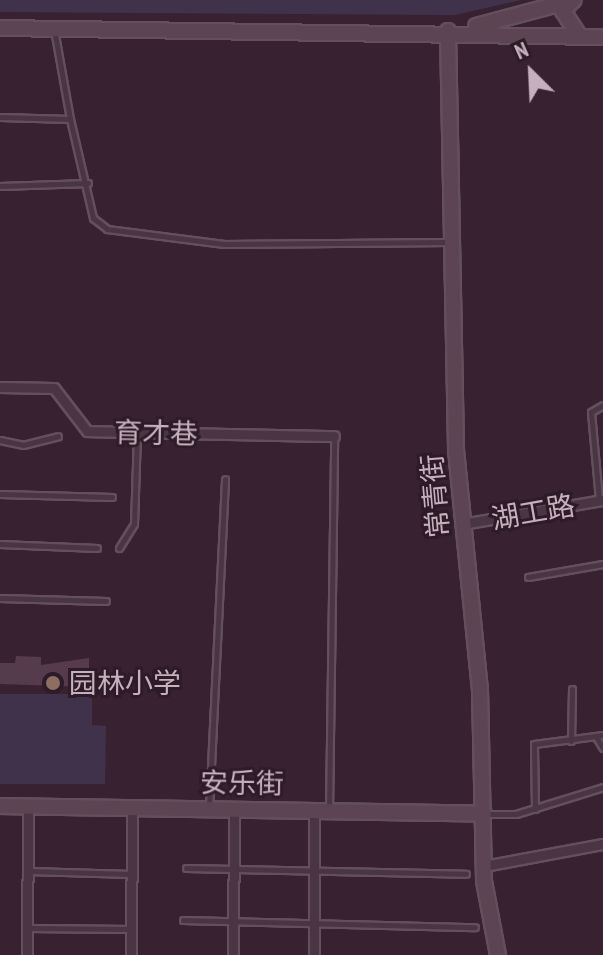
<!DOCTYPE html>
<html>
<head>
<meta charset="utf-8">
<style>
	body { margin:0 }
	#map { position:relative; width:603px; height:955px; overflow:hidden; background:#382231; font-family:"PT Sans Narrow","Noto Sans SC",sans-serif }
	div>[style] { position:absolute }
	.green>* { inset:0; background:#41324b }
	.building>* { inset:0; background:#563b4d }
	.roads { filter:drop-shadow(2px 0 #64505d) drop-shadow(-2px 0 #64505d) drop-shadow(0 2px #64505d) drop-shadow(0 -2px #64505d) }
	.lane>* { height:5px; margin:-2.5px; padding:0 2.5px; transform-origin:2.5px; border-radius:2.5px; background:#493642 }
	.street>* { height:9px; margin:-4.5px; padding:0 4.5px; transform-origin:4.5px; border-radius:4.5px; background:#493642 }
	.secondary>* { height:14px; margin:-7px; padding:0 7px; transform-origin:7px; border-radius:7px; background:#5c4453 }
	.dots>* { width:22px; height:22px; translate:-50% -50%; box-sizing:border-box; border:4px solid #2d1b27; border-radius:50% }
	span { translate:-50% -50%; white-space:nowrap; text-align:center; line-height:1.15; -webkit-text-stroke:6px #2d1b27; paint-order:stroke }
	.street-label { font-size:28px; color:#c5b0bd }
	.poi-label { font-size:28px; color:#c5b0bd }
	.left { translate:0 -50%; text-align:left }
	.north { position:absolute; left:491px; top:32px; width:80px; height:80px; -webkit-text-stroke:6px #2d1b27; paint-order:stroke; rotate:336deg; font-size:22px; font-weight:700; line-height:32px; text-align:center; color:#c5b0bd }
	.north::after { content:''; display:block; margin:auto; width:28px; height:36px; background:#c5b0bd; clip-path:polygon(50% 0,100% 100%,50% 72%,0 100%) }
</style>
</head>
<body>
<div id="map">
	<div class="green">
		<div style="clip-path:polygon(0 0,521px 0,455px 15px,0 12px)"></div>
		<div style="clip-path:polygon(0 694px,92px 694px,92px 725px,106px 726px,105px 784px,0 784px)"></div>
	</div>
	<div class="building">
		<div style="clip-path:polygon(16px 656px,41px 657px,41px 665px,89px 658px,89px 687px,0 684px,0 663px,15px 663px)"></div>
	</div>
	<div class="roads">
		<div class="lane">
			<div style="left:54px;top:29px;width:91px;rotate:79.9deg"></div>
			<div style="left:0;top:117px;width:70px;rotate:1.6deg"></div>
			<div style="left:70px;top:119px;width:102px;rotate:76.9deg"></div>
			<div style="left:93px;top:218px;width:18px;rotate:38deg"></div>
			<div style="left:107px;top:229px;width:118px;rotate:7.3deg"></div>
			<div style="left:224px;top:244px;width:226px;rotate:-0.5deg"></div>
			<div style="left:0;top:186px;width:88px;rotate:-2deg"></div>
			<div style="left:0;top:440px;width:24px;rotate:12deg"></div>
			<div style="left:23px;top:445px;width:36px;rotate:-14deg"></div>
			<div style="left:0;top:494px;width:112px;rotate:1.5deg"></div>
			<div style="left:599px;top:500px;width:88px;rotate:-95.2deg"></div>
			<div style="left:591px;top:412px;width:14px;rotate:-30deg"></div>
			<div style="left:0;top:544px;width:97px;rotate:2.4deg"></div>
			<div style="left:119px;top:548px;width:28px;rotate:-58deg"></div>
			<div style="left:134px;top:524px;width:91px;rotate:-88.1deg"></div>
			<div style="left:528px;top:577px;width:76px;rotate:-9.8deg"></div>
			<div style="left:0;top:598px;width:106px;rotate:1.6deg"></div>
			<div style="left:596px;top:737px;width:13px;rotate:58deg"></div>
			<div style="left:571px;top:741px;width:52px;rotate:-88.9deg"></div>
			<div style="left:209px;top:807px;width:328px;rotate:-87.2deg"></div>
			<div style="left:535px;top:809px;width:65px;rotate:-90.9deg"></div>
			<div style="left:534px;top:744px;width:70px;rotate:-7.4deg"></div>
			<div style="left:329px;top:811px;width:374px;rotate:-89.2deg"></div>
			<div style="left:485px;top:814px;width:31px"></div>
			<div style="left:516px;top:814px;width:91px;rotate:-17.2deg"></div>
			<div style="left:186px;top:868px;width:280px;rotate:1.2deg"></div>
			<div style="left:29px;top:871px;width:102px;rotate:1.7deg"></div>
			<div style="left:183px;top:920px;width:292px;rotate:1.4deg"></div>
			<div style="left:28px;top:928px;width:102px;rotate:0.6deg"></div>
		</div>
		<div class="street">
			<div style="left:0;top:387px;width:54px;rotate:1.1deg"></div>
			<div style="left:54px;top:388px;width:54px;rotate:52.5deg"></div>
			<div style="left:87px;top:431px;width:247px;rotate:1.2deg"></div>
			<div style="left:462px;top:524px;width:143px;rotate:-9.7deg"></div>
			<div style="left:484px;top:866px;width:121px;rotate:-10.5deg"></div>
			<div style="left:27px;top:955px;width:148px;rotate:-89.6deg"></div>
			<div style="left:131px;top:955px;width:147px;rotate:-89.6deg"></div>
			<div style="left:233px;top:955px;width:146px;rotate:-89.6deg"></div>
			<div style="left:314px;top:955px;width:144px;rotate:-90deg"></div>
		</div>
		<div class="secondary">
			<div style="left:573px;top:0;width:15px;rotate:132deg"></div>
			<div style="left:563px;top:11px;width:27px;rotate:57deg"></div>
			<div style="left:476px;top:26px;width:101px;rotate:-14.9deg"></div>
			<div style="left:0;top:28px;width:603px;rotate:0.86deg"></div>
			<div style="left:448px;top:31px;width:419px;rotate:88.9deg"></div>
			<div style="left:456px;top:450px;width:240px;rotate:84.3deg"></div>
			<div style="left:480px;top:689px;width:192px;rotate:88.8deg"></div>
			<div style="left:484px;top:881px;width:75px;rotate:79.3deg"></div>
			<div style="left:0;top:806px;width:484px;rotate:0.9deg"></div>
		</div>
	</div>
	<div class="dots">
		<div style="left:53px;top:683px;background:#8d6e63"></div>
	</div>
	<div class="street-label">
		<span style="left:156px;top:433px;rotate:1deg">育才巷</span>
		<span style="left:435px;top:496px;rotate:-95deg">常青街</span>
		<span style="left:533px;top:512px;rotate:-10deg">湖工路</span>
		<span style="left:242px;top:783px;rotate:1deg">安乐街</span>
	</div>
	<div class="poi-label">
		<span class="left" style="left:69px;top:683px">园林小学</span>
	</div>
	<div class="north">N</div>
</div>
</body>
</html>
